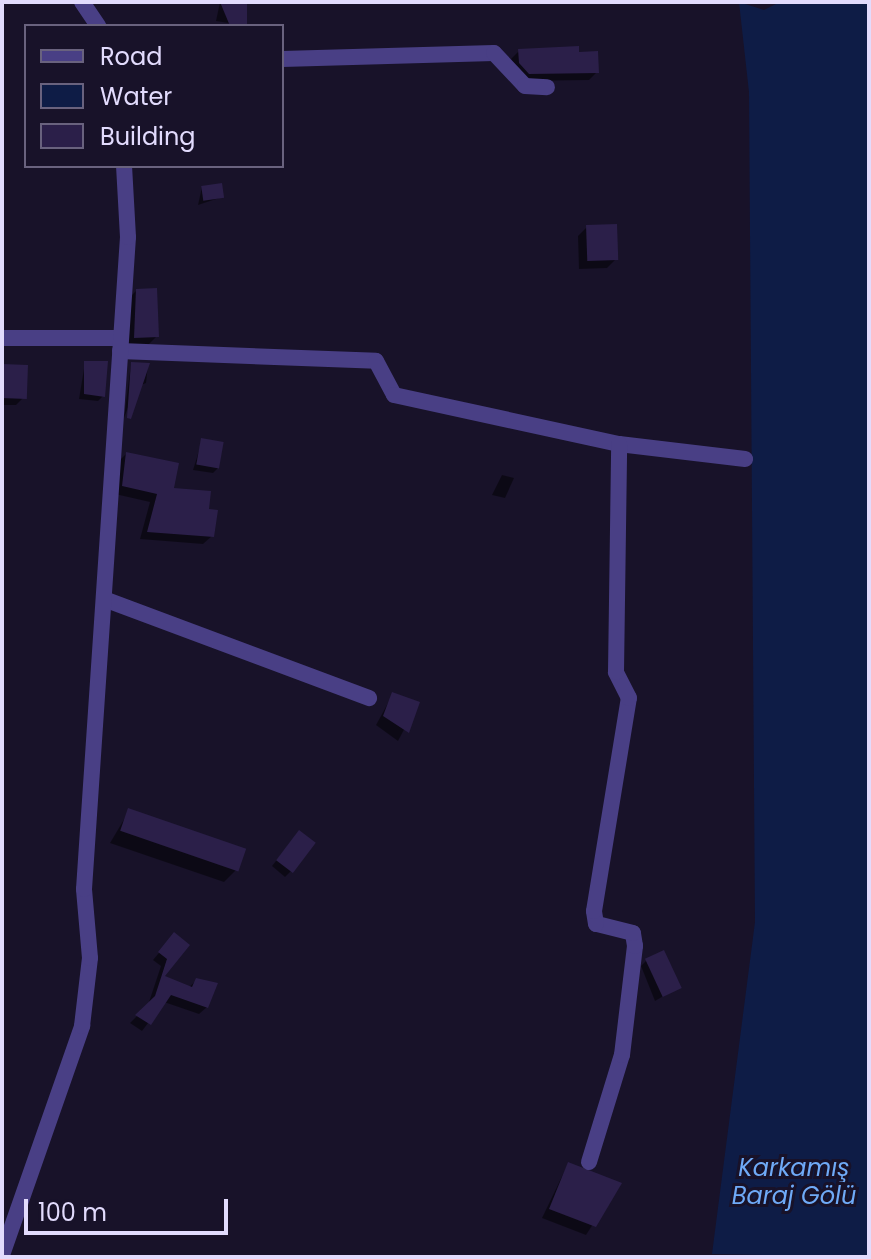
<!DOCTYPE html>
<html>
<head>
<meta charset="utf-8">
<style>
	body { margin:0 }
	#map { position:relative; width:871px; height:1259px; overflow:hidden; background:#181229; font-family:Poppins,sans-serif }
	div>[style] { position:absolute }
	.water>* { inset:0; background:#0e1c46 }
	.shadow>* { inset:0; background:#0007 }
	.building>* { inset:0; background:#2b1f49; transform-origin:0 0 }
	.minor>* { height:16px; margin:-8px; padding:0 8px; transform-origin:8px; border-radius:8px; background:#493f85 }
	span { translate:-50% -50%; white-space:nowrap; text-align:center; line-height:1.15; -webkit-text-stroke:6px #181229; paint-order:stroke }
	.water-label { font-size:24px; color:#6faaf7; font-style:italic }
	.frame { position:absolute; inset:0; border:4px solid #e2dbfd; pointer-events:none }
	.legend { position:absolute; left:24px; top:24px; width:260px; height:144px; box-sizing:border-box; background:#181229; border:2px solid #69627e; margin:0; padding:10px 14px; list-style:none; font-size:24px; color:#e2dbfd }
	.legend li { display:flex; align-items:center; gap:16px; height:40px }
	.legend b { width:40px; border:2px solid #69627e }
	.scale { position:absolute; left:24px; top:1199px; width:204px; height:36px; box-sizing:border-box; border:4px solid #e2dbfd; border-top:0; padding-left:10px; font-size:24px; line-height:28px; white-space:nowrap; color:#e2dbfd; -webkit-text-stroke:6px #181229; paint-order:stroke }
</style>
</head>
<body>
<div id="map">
	<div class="water">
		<div style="clip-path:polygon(739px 2px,764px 10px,780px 2px,869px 2px,869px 1257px,712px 1254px,755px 922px,749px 92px)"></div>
	</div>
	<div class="shadow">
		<div style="clip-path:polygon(220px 2px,245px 2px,247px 26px,216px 21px)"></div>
		<div style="clip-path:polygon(519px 51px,597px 72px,589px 80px,520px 81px,511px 59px)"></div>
		<div style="clip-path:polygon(202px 187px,222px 197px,198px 205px)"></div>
		<div style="clip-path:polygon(587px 227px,616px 259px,607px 268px,579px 269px,578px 236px)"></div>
		<div style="clip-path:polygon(136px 291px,157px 336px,148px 345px,126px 346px,127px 300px)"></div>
		<div style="clip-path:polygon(85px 363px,103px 396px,98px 401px,79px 399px)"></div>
		<div style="clip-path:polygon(131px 364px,148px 365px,146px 383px,136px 387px,124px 418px)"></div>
		<div style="clip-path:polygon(2px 367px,24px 397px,16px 405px,2px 405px)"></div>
		<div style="clip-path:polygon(202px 441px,218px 468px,213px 473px,193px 470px)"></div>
		<div style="clip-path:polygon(126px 454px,207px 511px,212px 536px,203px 544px,140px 539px,150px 502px,115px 494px,118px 462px)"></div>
		<div style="clip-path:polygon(502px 475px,514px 478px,505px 498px,492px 495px)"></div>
		<div style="clip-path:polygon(393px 694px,418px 703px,398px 741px,376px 725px)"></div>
		<div style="clip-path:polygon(129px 811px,236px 870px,224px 882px,110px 843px)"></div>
		<div style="clip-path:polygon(294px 838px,291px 871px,285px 877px,272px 866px)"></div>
		<div style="clip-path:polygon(174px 935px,162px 977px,188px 988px,197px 980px,207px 1007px,199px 1014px,164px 1002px,142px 1031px,130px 1023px,148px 1005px,161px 966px,153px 960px)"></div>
		<div style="clip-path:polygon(647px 960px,679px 987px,655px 1001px,641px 966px)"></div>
		<div style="clip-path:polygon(568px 1164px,619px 1184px,586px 1235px,542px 1218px)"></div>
	</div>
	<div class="building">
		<div style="clip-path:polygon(220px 2px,247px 2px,247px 26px,230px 26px)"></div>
		<div style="clip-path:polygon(579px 46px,579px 52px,598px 51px,599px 73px,529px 74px,519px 63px,518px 49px)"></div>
		<div style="left:222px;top:183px;width:15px;height:21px;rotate:82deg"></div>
		<div style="left:617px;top:224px;width:36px;height:31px;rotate:88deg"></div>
		<div style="clip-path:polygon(157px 288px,159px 337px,134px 338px,136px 289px)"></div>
		<div style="clip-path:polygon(84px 361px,108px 361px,105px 397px,84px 394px)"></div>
		<div style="clip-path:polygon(131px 362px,150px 363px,131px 419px,127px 418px)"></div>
		<div style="left:2px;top:364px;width:26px;height:34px;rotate:2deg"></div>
		<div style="left:201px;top:438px;width:23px;height:27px;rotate:10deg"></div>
		<div style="clip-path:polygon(126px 452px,179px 463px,174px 488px,211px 491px,209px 509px,218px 510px,214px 537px,147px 532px,157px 494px,122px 486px)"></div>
		<div style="clip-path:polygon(392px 692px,420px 702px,409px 733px,383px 716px)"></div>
		<div style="left:128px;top:808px;width:125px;height:24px;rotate:19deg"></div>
		<div style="left:299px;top:830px;width:21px;height:38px;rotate:37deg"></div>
		<div style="clip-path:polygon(174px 932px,190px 945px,165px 976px,192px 987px,196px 978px,218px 983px,208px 1008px,171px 995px,151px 1025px,135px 1015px,155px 996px,167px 959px,158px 952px)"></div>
		<div style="left:664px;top:950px;width:42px;height:21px;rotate:65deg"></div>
		<div style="clip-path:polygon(568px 1162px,622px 1183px,596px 1227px,549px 1209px)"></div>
	</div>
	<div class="minor">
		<div style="left:82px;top:2px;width:29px;rotate:56deg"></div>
		<div style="left:282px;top:59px;width:212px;rotate:-1.6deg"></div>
		<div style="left:494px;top:53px;width:45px;rotate:46.8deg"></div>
		<div style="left:525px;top:86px;width:22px;rotate:3deg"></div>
		<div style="left:2px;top:338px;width:119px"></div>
		<div style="left:120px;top:351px;width:256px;rotate:2.2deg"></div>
		<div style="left:376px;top:361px;width:38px;rotate:62deg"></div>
		<div style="left:394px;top:395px;width:230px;rotate:12.3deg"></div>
		<div style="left:619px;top:444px;width:127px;rotate:6.8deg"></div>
		<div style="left:104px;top:599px;width:283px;rotate:20.5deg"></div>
		<div style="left:589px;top:1162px;width:112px;rotate:-72.9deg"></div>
		<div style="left:622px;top:1055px;width:110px;rotate:-83.2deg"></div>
		<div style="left:635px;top:946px;width:13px;rotate:-99deg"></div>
		<div style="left:633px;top:933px;width:38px;rotate:-166deg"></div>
		<div style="left:596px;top:924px;width:13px;rotate:-99deg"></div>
		<div style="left:594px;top:911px;width:216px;rotate:-80.7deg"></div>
		<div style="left:629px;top:698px;width:29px;rotate:-117deg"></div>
		<div style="left:616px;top:672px;width:228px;rotate:-89.2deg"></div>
		<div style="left:2px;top:1255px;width:243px;rotate:-70.7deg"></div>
		<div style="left:82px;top:1026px;width:68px;rotate:-83.3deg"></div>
		<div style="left:90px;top:958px;width:69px;rotate:-95deg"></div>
		<div style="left:84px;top:889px;width:653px;rotate:-86.14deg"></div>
		<div style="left:128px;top:237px;width:71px;rotate:-93.2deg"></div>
	</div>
	<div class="water-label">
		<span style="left:794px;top:1182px">Karkamış<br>Baraj Gölü</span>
	</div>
	<div class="frame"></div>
	<ul class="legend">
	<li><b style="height:10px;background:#493f85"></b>Road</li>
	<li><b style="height:22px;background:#0e1c46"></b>Water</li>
	<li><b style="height:22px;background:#2b1f49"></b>Building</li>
	</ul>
	<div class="scale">100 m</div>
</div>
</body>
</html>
